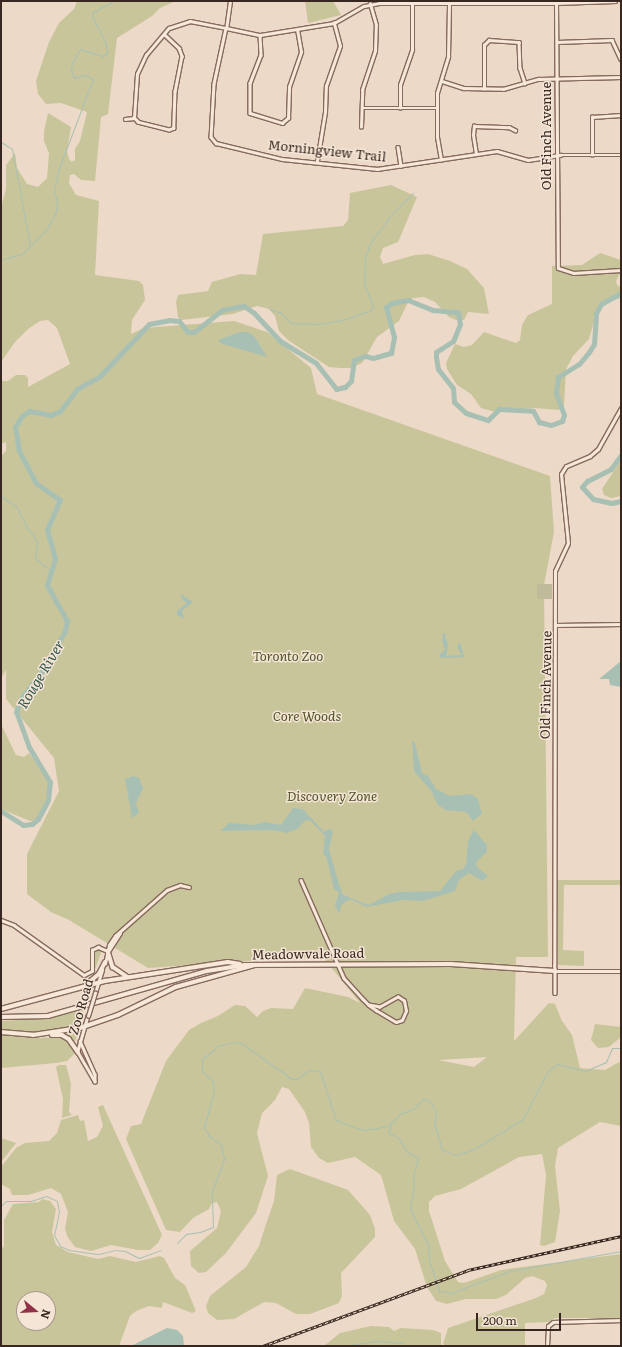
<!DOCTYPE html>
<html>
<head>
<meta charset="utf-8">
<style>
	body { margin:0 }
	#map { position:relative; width:622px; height:1347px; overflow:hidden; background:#ecd9c7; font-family:Literata,serif }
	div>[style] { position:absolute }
	.green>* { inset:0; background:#c9c59b }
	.cemetery>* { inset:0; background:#bfbb9a; transform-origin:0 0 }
	.water>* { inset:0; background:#a8c0b4 }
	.stream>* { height:1px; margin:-0.5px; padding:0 0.5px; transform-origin:0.5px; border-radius:0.5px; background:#a8c0b4 }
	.river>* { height:5px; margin:-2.5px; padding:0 2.5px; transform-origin:2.5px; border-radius:2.5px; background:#a8c0b4 }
	.roads { filter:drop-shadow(1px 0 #866a5d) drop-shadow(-1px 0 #866a5d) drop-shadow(0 1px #866a5d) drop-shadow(0 -1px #866a5d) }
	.minor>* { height:2.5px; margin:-1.25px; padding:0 1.25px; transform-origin:1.25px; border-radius:1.25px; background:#f7e8da }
	.tertiary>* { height:3px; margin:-1.5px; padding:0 1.5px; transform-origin:1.5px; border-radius:1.5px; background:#f7e8da }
	.secondary>* { height:3.5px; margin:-1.75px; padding:0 1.75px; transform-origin:1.75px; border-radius:1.75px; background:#f7e8da }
	.rail>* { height:2.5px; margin-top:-1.25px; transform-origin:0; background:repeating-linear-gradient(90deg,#f4e5d6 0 3px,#382720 0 6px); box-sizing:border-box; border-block:1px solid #382720 }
	.bridges { filter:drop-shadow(1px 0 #866a5d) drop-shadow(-1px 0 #866a5d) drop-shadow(0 1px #866a5d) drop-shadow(0 -1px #866a5d) }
	.minor-bridge>* { height:2.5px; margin:-1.25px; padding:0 1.25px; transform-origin:1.25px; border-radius:1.25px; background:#f7e8da }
	span { translate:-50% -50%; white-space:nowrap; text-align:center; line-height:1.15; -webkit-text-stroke:3px #f4e5d6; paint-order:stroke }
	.street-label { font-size:13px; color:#382720 }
	.park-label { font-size:13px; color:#515328; font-style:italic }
	.water-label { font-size:14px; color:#31564c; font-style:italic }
	.frame { position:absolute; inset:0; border:2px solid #382720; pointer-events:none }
	.north { position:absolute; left:16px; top:1291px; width:40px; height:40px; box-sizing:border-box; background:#f4e5d6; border:1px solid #a9998d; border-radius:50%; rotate:108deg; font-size:11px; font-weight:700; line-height:16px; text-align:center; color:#382720 }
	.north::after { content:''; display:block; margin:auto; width:14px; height:18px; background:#923147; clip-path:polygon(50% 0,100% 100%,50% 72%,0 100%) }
	.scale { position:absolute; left:476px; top:1313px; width:85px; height:18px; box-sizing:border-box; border:2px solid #382720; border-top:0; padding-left:5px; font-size:12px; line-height:14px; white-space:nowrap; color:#382720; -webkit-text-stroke:3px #f4e5d6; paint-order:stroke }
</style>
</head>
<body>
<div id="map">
	<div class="green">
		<div style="clip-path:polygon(evenodd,77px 1px,176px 1px,160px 8px,152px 16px,117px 38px,108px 114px,101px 117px,95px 181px,81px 180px,74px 174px,70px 175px,69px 183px,76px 195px,99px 201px,95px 275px,139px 281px,143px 285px,145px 300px,132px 320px,131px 334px,144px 328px,234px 321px,267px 332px,311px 368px,317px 394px,550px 476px,554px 532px,544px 585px,548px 957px,516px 957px,514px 1041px,549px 1003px,555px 1004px,562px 1021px,572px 1035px,580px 1068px,605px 1070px,621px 1061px,621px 1126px,600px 1122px,558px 1148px,555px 1166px,560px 1211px,555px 1242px,544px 1246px,540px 1245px,546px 1175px,542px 1154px,519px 1157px,461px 1189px,435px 1196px,429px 1202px,429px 1211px,445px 1261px,458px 1282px,464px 1283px,501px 1270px,621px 1254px,621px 1318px,555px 1318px,549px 1322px,525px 1323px,525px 1346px,446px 1346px,443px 1344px,448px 1328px,536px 1298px,544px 1294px,547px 1285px,545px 1281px,532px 1276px,525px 1278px,506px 1295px,496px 1299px,466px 1299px,447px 1304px,436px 1301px,427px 1287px,415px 1249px,394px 1221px,381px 1175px,355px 1157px,328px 1163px,319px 1158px,311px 1147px,309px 1123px,305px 1112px,289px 1089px,282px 1087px,275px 1100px,262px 1113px,257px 1133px,268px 1176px,256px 1213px,226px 1253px,206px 1272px,199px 1273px,191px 1266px,190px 1251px,217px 1228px,221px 1211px,217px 1202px,212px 1203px,209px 1209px,193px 1218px,180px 1232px,166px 1230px,126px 1139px,131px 1126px,141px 1124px,166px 1061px,189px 1030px,201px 1023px,218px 1016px,235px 1005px,245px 1006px,257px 1017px,263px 1011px,271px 1008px,293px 1009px,305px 988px,348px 997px,360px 1003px,322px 956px,148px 968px,69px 920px,51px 912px,27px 894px,27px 854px,59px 791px,54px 758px,6px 699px,6px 670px,1px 678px,1px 456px,6px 451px,6px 442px,1px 444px,1px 381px,8px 381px,16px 375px,25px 375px,28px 378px,28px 387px,70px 364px,57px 328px,48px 320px,40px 321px,28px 329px,15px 342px,1px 362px,1px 208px,6px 189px,6px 165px,15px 153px,17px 168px,27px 184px,38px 187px,47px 178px,49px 153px,44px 141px,44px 132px,48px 113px,71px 127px,67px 151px,69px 159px,72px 162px,75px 160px,75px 149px,80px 141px,87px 112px,61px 103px,46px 104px,38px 94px,36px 81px,49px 42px,59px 23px,74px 9px,77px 1px,487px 1057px,474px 1067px,438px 1060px,439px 1060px,487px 1057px)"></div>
		<div style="clip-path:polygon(305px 1px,333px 1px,341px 15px,308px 23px)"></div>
		<div style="clip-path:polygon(391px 185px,417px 197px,398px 242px,383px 248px,380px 257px,383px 264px,415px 255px,428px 254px,450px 261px,467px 269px,484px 288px,489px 314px,468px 312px,464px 320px,456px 320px,449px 317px,435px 302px,424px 297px,413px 298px,408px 302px,399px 321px,377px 337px,362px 363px,351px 368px,340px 368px,329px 367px,288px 340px,279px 331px,275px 316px,269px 309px,257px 306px,233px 314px,181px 320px,178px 317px,176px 302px,178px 295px,208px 291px,212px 282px,240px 274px,256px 275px,263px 234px,343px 226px,348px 220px,350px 193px)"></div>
		<div style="clip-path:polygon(600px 253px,621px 260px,621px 271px,616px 281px,617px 285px,621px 287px,621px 298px,604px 302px,598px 307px,589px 339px,573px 356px,566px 369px,564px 405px,559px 410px,534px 408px,495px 412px,481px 408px,471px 394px,457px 385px,447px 369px,446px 363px,455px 344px,464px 347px,472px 345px,484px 332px,516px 343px,520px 340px,522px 325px,528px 315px,552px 304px,552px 266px,582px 265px)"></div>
		<div style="clip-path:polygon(621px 460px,621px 496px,611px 498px,604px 495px,602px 489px)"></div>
		<div style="clip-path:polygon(1px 724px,16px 755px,24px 757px,29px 753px,49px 780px,47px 801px,38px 821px,30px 821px,1px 809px)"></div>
		<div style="clip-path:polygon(557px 880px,621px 880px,621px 885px,564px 885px,563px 950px,584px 951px,584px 966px,558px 965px)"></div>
		<div style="clip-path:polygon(97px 949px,102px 950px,95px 969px,93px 953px)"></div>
		<div style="clip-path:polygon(84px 1010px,79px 1027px,36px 1032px,1px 1030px,1px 1021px,49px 1018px)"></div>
		<div style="clip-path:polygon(595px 1024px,621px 1027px,621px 1037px,609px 1047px,598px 1048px,591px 1040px)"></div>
		<div style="clip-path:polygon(78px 1032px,75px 1042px,63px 1034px,63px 1033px)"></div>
		<div style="clip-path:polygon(1px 1033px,37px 1038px,62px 1037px,69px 1040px,75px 1053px,67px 1061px,56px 1063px,1px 1068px)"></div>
		<div style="clip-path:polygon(59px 1065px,66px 1065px,71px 1084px,69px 1112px,72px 1115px,62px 1118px,63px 1099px,56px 1067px)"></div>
		<div style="clip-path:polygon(103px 1105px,162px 1235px,158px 1243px,150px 1250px,138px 1250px,111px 1245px,91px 1251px,75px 1247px,67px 1236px,65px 1228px,68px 1212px,61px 1194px,51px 1188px,28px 1195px,12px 1195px,10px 1189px,1px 1184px,1px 1167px,16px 1148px,25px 1143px,49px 1141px,57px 1133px,61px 1120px,78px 1115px,80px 1121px,84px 1120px,88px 1141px,97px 1137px,103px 1126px,98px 1107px)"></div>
		<div style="clip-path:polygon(1px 1138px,16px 1143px,1px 1162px)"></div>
		<div style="clip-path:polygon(290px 1169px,348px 1190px,370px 1215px,375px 1229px,375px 1237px,341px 1273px,342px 1296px,339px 1303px,310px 1314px,296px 1314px,276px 1303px,264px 1302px,234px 1319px,217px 1320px,208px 1313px,206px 1306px,210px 1296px,246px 1267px,259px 1246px,266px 1224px,274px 1201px,277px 1175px)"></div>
		<div style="clip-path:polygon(evenodd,42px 1199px,50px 1201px,56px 1209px,52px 1232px,56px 1245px,68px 1252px,98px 1259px,110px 1256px,136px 1262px,160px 1256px,164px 1258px,175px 1278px,185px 1285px,196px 1311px,192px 1313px,163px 1302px,162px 1308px,149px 1306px,136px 1311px,130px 1316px,119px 1346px,1px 1346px,1px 1249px,4px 1246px,4px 1220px,13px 1204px,39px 1202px,42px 1199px,24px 1299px,48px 1299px,48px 1323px,24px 1323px,24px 1299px)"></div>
		<div style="clip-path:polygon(371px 1326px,389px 1327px,394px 1331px,401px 1328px,433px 1330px,441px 1333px,441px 1346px,324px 1346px,340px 1333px)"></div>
	</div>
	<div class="cemetery">
		<div style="left:552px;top:584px;width:15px;height:15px;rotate:90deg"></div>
	</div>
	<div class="water">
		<div style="clip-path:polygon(240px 332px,248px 332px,255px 337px,267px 357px,220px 343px,218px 340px)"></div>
		<div style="clip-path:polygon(181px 594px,193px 602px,182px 611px,184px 619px,177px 615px,177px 611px,187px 603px,182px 599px)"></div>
		<div style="clip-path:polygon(443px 633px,447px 634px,445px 636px,448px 645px,446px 656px,462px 655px,457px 647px,460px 642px,464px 657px,442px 658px,439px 655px,445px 650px,442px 641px)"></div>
		<div style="clip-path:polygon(621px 661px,621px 687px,610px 685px,609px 679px,599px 679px)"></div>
		<div style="clip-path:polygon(412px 741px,415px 743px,422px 773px,428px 776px,436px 789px,450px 796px,471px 794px,478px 799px,482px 813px,478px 817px,473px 821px,466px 812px,445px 810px,437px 804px,432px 792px,414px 771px)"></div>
		<div style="clip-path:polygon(133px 776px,139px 778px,143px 788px,136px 803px,139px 813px,132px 818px,125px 779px)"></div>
		<div style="clip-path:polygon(293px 808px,303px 809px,324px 832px,329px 829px,333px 831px,329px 850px,342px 894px,363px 903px,369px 905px,389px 894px,400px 892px,440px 891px,456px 871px,463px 869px,466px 864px,468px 841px,474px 830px,487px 845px,487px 852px,476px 862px,477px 867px,488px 876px,482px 881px,469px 873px,459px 880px,455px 891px,423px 901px,403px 900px,367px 907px,350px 899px,341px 905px,340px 914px,335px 906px,339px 892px,334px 889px,327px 859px,323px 853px,325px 836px,311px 821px,306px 820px,297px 829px,287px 833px,272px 830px,220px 831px,229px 823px,255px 825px,265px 822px,281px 825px)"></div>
		<div style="clip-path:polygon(167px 1328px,177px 1330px,183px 1336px,184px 1346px,131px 1346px)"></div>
	</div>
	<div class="stream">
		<div style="left:1px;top:142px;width:13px;rotate:32deg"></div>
		<div style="left:12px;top:149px;width:98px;rotate:79.4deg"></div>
		<div style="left:1px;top:260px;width:22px;rotate:-16deg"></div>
		<div style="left:22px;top:254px;width:35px;rotate:-45deg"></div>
		<div style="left:47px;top:229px;width:19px;rotate:-62deg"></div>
		<div style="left:56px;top:212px;width:10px;rotate:-84deg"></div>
		<div style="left:57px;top:202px;width:10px;rotate:-107deg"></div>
		<div style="left:54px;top:192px;width:21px;rotate:-79deg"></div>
		<div style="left:58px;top:171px;width:98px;rotate:-69.2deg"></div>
		<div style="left:93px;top:79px;width:10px;rotate:-156deg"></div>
		<div style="left:84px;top:75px;width:10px;rotate:163deg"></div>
		<div style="left:74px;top:78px;width:9px;rotate:-111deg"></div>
		<div style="left:71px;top:70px;width:7px;rotate:-82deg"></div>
		<div style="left:72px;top:63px;width:16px;rotate:-60deg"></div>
		<div style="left:80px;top:49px;width:24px;rotate:17deg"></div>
		<div style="left:103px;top:56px;width:5px;rotate:-37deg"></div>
		<div style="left:107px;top:53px;width:12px;rotate:-99deg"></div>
		<div style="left:105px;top:41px;width:27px;rotate:-118deg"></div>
		<div style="left:92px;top:17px;width:5px;rotate:-79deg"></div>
		<div style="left:93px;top:12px;width:24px;rotate:-28deg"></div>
		<div style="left:269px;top:309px;width:13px;rotate:18deg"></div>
		<div style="left:281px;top:313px;width:14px;rotate:45deg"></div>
		<div style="left:291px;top:323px;width:27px;rotate:2deg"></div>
		<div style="left:318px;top:324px;width:24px;rotate:-9deg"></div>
		<div style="left:342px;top:320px;width:29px;rotate:-18deg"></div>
		<div style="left:370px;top:311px;width:5px;rotate:-53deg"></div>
		<div style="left:373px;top:307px;width:25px;rotate:-111deg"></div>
		<div style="left:364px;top:284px;width:27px;rotate:-88deg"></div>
		<div style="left:365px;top:257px;width:15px;rotate:-70deg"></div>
		<div style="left:370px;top:243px;width:35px;rotate:-53deg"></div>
		<div style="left:391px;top:215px;width:31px;rotate:-45deg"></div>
		<div style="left:1px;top:493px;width:5px;rotate:68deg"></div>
		<div style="left:3px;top:498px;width:15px;rotate:32deg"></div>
		<div style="left:16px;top:506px;width:25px;rotate:63deg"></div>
		<div style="left:27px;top:528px;width:11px;rotate:52deg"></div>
		<div style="left:34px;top:537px;width:6px;rotate:59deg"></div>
		<div style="left:37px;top:542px;width:16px;rotate:97deg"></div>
		<div style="left:35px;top:558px;width:21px;rotate:39deg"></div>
		<div style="left:391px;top:1124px;width:9px;rotate:108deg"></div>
		<div style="left:388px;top:1133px;width:12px;rotate:24deg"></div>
		<div style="left:399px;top:1138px;width:15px;rotate:62deg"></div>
		<div style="left:406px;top:1151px;width:14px;rotate:30deg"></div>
		<div style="left:418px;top:1158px;width:20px;rotate:105deg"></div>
		<div style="left:413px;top:1177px;width:7px;rotate:82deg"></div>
		<div style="left:414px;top:1184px;width:25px;rotate:99deg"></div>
		<div style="left:410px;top:1209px;width:40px;rotate:63.4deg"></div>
		<div style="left:428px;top:1245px;width:15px;rotate:86deg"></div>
		<div style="left:429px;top:1260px;width:33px;rotate:72deg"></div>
		<div style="left:439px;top:1291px;width:12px;rotate:9deg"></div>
		<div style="left:451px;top:1293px;width:63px;rotate:-20.4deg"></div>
		<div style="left:510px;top:1271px;width:113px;rotate:-10.2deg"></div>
		<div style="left:1px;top:1206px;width:7px;rotate:-45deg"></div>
		<div style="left:6px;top:1201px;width:25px"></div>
		<div style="left:31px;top:1201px;width:16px;rotate:-18deg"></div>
		<div style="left:46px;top:1196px;width:12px;rotate:24deg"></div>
		<div style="left:57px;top:1201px;width:11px;rotate:80deg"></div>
		<div style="left:59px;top:1212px;width:24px;rotate:102deg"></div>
		<div style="left:54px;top:1235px;width:13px;rotate:61deg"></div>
		<div style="left:60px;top:1246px;width:10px;rotate:24deg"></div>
		<div style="left:69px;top:1250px;width:30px;rotate:8deg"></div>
		<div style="left:99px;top:1254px;width:16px;rotate:-14deg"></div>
		<div style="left:115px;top:1250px;width:10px;rotate:6deg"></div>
		<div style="left:125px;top:1251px;width:16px;rotate:27deg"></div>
		<div style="left:139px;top:1258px;width:23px;rotate:-20deg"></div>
		<div style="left:177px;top:1243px;width:13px;rotate:-45deg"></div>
		<div style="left:186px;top:1234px;width:14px;rotate:-8deg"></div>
		<div style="left:200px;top:1232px;width:14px;rotate:-21deg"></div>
		<div style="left:213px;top:1227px;width:36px;rotate:-92deg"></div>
		<div style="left:212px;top:1191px;width:34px;rotate:-69deg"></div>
		<div style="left:224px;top:1159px;width:14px;rotate:-102deg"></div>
		<div style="left:221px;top:1145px;width:15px;rotate:-143deg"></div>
		<div style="left:209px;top:1136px;width:10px;rotate:-119deg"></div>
		<div style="left:204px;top:1127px;width:37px;rotate:-74deg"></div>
		<div style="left:214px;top:1091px;width:10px;rotate:-96deg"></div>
		<div style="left:213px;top:1081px;width:15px;rotate:-138deg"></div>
		<div style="left:202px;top:1071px;width:12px;rotate:-90deg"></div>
		<div style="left:202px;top:1059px;width:21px;rotate:-39deg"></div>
		<div style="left:218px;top:1046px;width:16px;rotate:-15deg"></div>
		<div style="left:233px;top:1042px;width:8px;rotate:7deg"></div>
		<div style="left:241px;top:1043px;width:62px;rotate:35.2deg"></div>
		<div style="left:292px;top:1079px;width:5px"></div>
		<div style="left:297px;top:1079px;width:14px;rotate:-39deg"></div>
		<div style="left:308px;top:1070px;width:12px;rotate:5deg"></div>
		<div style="left:320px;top:1071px;width:52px;rotate:71.9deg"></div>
		<div style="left:336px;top:1120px;width:22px;rotate:21deg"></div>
		<div style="left:357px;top:1128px;width:8px;rotate:14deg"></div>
		<div style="left:365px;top:1130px;width:22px;rotate:-10deg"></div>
		<div style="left:387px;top:1126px;width:18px;rotate:-43deg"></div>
		<div style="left:400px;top:1114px;width:16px;rotate:-22deg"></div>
		<div style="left:415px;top:1108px;width:12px;rotate:-48deg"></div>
		<div style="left:423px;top:1099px;width:5px;rotate:11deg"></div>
		<div style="left:428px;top:1100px;width:11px;rotate:52deg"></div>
		<div style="left:435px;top:1109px;width:6px;rotate:81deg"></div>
		<div style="left:436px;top:1115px;width:7px;rotate:106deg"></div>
		<div style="left:434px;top:1122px;width:29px;rotate:74deg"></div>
		<div style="left:442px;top:1150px;width:15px;rotate:20deg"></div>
		<div style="left:456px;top:1155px;width:21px;rotate:-19deg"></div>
		<div style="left:476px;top:1148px;width:55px;rotate:-31.7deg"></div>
		<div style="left:523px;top:1119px;width:54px;rotate:-62.5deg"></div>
		<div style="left:548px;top:1071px;width:11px;rotate:-38deg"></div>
		<div style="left:557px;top:1064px;width:29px;rotate:14deg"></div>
		<div style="left:585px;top:1071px;width:23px;rotate:-23deg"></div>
		<div style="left:606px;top:1062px;width:15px;rotate:-67deg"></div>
		<div style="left:612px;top:1048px;width:9px"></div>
		<div style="left:345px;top:1346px;width:33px;rotate:-9deg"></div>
		<div style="left:378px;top:1341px;width:24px;rotate:5deg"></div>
	</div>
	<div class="river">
		<div style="left:621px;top:455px;width:17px;rotate:126deg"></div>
		<div style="left:611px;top:469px;width:27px;rotate:153deg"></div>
		<div style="left:587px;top:481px;width:8px;rotate:130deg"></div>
		<div style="left:582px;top:487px;width:16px;rotate:47deg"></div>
		<div style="left:593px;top:499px;width:19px;rotate:12deg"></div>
		<div style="left:612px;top:503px;width:9px;rotate:-13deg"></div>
		<div style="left:1px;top:811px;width:26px;rotate:32deg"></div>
		<div style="left:23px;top:825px;width:9px;rotate:-6deg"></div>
		<div style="left:32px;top:824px;width:8px;rotate:-40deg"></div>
		<div style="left:38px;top:819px;width:21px;rotate:-62deg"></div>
		<div style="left:48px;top:800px;width:18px;rotate:-84deg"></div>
		<div style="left:50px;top:782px;width:41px;rotate:-121deg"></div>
		<div style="left:29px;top:747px;width:37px;rotate:-110deg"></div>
		<div style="left:16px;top:712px;width:16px;rotate:-68deg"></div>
		<div style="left:22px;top:697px;width:33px;rotate:-52deg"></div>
		<div style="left:42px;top:671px;width:46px;rotate:-60.1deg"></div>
		<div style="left:65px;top:631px;width:10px;rotate:-79deg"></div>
		<div style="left:67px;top:621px;width:41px;rotate:-119.1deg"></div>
		<div style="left:47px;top:585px;width:27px;rotate:-73deg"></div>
		<div style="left:55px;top:559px;width:30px;rotate:-105deg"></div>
		<div style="left:47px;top:530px;width:33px;rotate:-67deg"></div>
		<div style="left:60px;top:500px;width:29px;rotate:-145deg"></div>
		<div style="left:36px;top:483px;width:36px;rotate:-118deg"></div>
		<div style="left:19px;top:451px;width:24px;rotate:-99deg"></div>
		<div style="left:15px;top:427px;width:13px;rotate:-58deg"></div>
		<div style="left:22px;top:416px;width:9px;rotate:-36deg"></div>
		<div style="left:29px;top:411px;width:22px;rotate:10deg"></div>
		<div style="left:51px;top:415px;width:10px;rotate:-24deg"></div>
		<div style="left:60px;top:411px;width:28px;rotate:-52deg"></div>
		<div style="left:77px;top:389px;width:26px;rotate:-29deg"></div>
		<div style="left:100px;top:376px;width:71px;rotate:-46.7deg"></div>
		<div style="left:149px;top:324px;width:20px;rotate:-11deg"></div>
		<div style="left:169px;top:320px;width:10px;rotate:6deg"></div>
		<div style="left:179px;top:321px;width:14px;rotate:51deg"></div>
		<div style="left:188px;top:332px;width:6px"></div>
		<div style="left:194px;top:332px;width:36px;rotate:-38deg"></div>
		<div style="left:222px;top:310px;width:15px;rotate:-11deg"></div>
		<div style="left:237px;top:307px;width:7px;rotate:-8deg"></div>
		<div style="left:244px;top:306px;width:12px;rotate:35deg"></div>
		<div style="left:254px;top:313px;width:38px;rotate:47deg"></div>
		<div style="left:280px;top:341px;width:42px;rotate:31.4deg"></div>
		<div style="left:316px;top:363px;width:33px;rotate:52deg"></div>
		<div style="left:336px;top:389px;width:9px;rotate:-13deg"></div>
		<div style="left:345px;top:387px;width:8px;rotate:-45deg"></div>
		<div style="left:351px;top:381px;width:21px;rotate:-82deg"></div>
		<div style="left:354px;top:360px;width:12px;rotate:-20deg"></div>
		<div style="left:365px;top:356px;width:8px;rotate:14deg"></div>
		<div style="left:373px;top:358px;width:19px;rotate:-16deg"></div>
		<div style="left:391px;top:353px;width:16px;rotate:-79deg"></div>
		<div style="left:394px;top:337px;width:31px;rotate:-105deg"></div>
		<div style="left:386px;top:307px;width:7px;rotate:-34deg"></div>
		<div style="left:392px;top:303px;width:16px;rotate:-11deg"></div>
		<div style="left:408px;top:300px;width:27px;rotate:22deg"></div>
		<div style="left:433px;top:310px;width:25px;rotate:5deg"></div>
		<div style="left:458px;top:312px;width:12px;rotate:81deg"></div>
		<div style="left:460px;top:324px;width:18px;rotate:112deg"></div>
		<div style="left:453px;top:341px;width:20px;rotate:147deg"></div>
		<div style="left:436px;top:352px;width:5px;rotate:90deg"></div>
		<div style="left:436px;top:357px;width:12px;rotate:81deg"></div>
		<div style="left:438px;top:369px;width:24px;rotate:52deg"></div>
		<div style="left:453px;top:388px;width:14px;rotate:86deg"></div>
		<div style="left:454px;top:402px;width:16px;rotate:43deg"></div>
		<div style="left:466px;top:413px;width:23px;rotate:18deg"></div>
		<div style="left:488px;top:420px;width:16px;rotate:-45deg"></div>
		<div style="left:499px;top:409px;width:34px;rotate:3deg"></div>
		<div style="left:533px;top:411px;width:13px;rotate:61deg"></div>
		<div style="left:539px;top:422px;width:12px;rotate:14deg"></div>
		<div style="left:551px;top:425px;width:12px;rotate:-20deg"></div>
		<div style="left:562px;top:421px;width:6px;rotate:-72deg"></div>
		<div style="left:564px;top:415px;width:23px;rotate:-110deg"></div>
		<div style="left:556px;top:393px;width:16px;rotate:-83deg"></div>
		<div style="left:558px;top:377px;width:25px;rotate:-32deg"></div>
		<div style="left:579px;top:364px;width:16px;rotate:-50deg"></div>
		<div style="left:589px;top:352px;width:9px;rotate:-58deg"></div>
		<div style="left:594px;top:344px;width:31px;rotate:-86deg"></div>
		<div style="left:596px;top:313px;width:10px;rotate:-61deg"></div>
		<div style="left:601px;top:304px;width:23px;rotate:-29deg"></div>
	</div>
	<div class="roads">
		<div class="minor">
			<div style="left:556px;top:3px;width:59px;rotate:-1.9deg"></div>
			<div style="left:164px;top:34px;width:21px;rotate:43deg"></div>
			<div style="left:179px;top:48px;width:9px;rotate:69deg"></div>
			<div style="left:182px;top:56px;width:36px;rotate:101deg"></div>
			<div style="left:175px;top:91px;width:37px;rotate:92deg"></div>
			<div style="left:174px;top:128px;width:5px;rotate:158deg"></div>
			<div style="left:169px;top:130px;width:32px;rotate:-166deg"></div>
			<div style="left:138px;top:122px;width:6px;rotate:-135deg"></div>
			<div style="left:134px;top:118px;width:44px;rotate:-86.1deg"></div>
			<div style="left:137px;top:74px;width:21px;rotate:-65deg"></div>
			<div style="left:146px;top:55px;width:35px;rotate:-50deg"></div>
			<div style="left:169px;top:28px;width:22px;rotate:-18deg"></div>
			<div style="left:190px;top:21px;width:37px;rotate:11deg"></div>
			<div style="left:226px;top:28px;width:57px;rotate:102.1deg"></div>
			<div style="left:214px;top:84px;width:53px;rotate:93.2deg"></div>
			<div style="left:211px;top:137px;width:8px;rotate:50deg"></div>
			<div style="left:216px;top:143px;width:68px;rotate:13.6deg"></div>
			<div style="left:282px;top:159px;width:96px;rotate:6deg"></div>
			<div style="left:377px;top:169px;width:121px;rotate:-8.5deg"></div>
			<div style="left:497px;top:151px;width:32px;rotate:16deg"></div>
			<div style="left:528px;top:160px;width:33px;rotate:-9deg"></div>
			<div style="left:561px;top:155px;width:60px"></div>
			<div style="left:260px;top:35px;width:20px;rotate:87deg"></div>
			<div style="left:261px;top:55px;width:30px;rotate:111deg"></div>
			<div style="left:250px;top:83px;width:30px;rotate:90deg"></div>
			<div style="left:250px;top:113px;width:34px;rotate:17deg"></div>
			<div style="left:282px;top:123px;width:8px;rotate:-40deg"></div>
			<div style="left:288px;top:118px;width:31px;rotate:-88deg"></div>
			<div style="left:289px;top:87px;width:37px;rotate:-71deg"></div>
			<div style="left:301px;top:52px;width:22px;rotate:-100deg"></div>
			<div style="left:557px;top:42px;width:55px;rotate:-2.1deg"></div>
			<div style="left:612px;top:40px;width:21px;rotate:65deg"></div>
			<div style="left:442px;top:81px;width:23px;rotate:18deg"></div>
			<div style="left:464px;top:88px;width:39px;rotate:1deg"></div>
			<div style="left:503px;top:89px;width:37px;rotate:-16deg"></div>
			<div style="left:539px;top:79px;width:82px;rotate:-1.4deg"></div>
			<div style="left:484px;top:89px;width:44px;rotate:-90deg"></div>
			<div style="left:484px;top:45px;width:7px;rotate:-45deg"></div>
			<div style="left:489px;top:40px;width:30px;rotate:4deg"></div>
			<div style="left:519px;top:42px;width:26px;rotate:88deg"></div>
			<div style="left:520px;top:68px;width:16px;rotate:72deg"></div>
			<div style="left:363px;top:108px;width:74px"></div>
			<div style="left:400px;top:108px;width:23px;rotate:-90deg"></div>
			<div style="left:400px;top:85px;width:37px;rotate:-71deg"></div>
			<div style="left:412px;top:50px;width:47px;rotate:-90deg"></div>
			<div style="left:125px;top:119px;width:9px;rotate:-6deg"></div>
			<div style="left:361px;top:127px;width:37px;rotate:-88deg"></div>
			<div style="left:362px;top:90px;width:41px;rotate:-71.6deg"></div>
			<div style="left:375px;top:51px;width:26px;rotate:-88deg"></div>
			<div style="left:376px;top:25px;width:22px;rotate:-106deg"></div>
			<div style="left:398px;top:147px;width:19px;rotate:81deg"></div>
			<div style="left:476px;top:154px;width:19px;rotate:-99deg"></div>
			<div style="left:473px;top:135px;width:9px;rotate:-84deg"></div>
			<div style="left:474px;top:126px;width:35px;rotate:2deg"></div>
			<div style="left:509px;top:127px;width:7px;rotate:27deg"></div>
			<div style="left:592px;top:155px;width:38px;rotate:-90deg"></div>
			<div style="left:592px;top:117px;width:29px;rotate:-4deg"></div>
			<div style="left:441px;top:160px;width:23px;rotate:-100deg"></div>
			<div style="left:437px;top:137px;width:44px;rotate:-90deg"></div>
			<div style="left:437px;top:93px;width:38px;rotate:-73deg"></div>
			<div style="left:448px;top:57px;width:54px;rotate:-88.9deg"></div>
			<div style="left:317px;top:161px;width:50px;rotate:-80.7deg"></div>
			<div style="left:325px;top:112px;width:26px;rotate:-88deg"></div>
			<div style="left:326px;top:86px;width:42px;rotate:-70.7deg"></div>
			<div style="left:340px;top:46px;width:24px;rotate:-105deg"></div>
			<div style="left:556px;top:625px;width:65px;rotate:-0.9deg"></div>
			<div style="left:301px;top:880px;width:107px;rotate:66.3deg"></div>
			<div style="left:344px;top:978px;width:28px;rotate:48deg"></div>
			<div style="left:363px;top:999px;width:8px;rotate:45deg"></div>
			<div style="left:369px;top:1005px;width:9px;rotate:36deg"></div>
			<div style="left:376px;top:1010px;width:23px;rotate:31deg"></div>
			<div style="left:396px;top:1022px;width:6px;rotate:-18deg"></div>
			<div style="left:402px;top:1020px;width:10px;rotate:-66deg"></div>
			<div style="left:406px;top:1011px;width:10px;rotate:-101deg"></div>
			<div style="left:404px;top:1001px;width:7px;rotate:-146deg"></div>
			<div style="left:398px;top:997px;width:21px;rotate:151deg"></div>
			<div style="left:380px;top:1007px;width:11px;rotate:-170deg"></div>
			<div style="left:1px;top:920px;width:14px;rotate:21deg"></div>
			<div style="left:14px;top:925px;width:86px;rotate:35.5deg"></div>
			<div style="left:84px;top:975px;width:9px;rotate:-27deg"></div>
			<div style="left:92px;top:971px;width:21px;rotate:-90deg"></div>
			<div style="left:92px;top:950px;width:7px;rotate:-27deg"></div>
			<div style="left:98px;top:947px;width:11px;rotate:22deg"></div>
			<div style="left:109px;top:950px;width:20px;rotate:-57deg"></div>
			<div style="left:105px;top:964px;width:19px;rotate:-78deg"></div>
			<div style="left:109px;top:945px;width:11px;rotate:-56deg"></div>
			<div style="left:115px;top:936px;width:69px;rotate:-41.5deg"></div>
			<div style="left:167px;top:890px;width:14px;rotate:-21deg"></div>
			<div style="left:180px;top:885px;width:9px;rotate:13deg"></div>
			<div style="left:555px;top:971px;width:22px;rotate:90deg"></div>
			<div style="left:95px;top:993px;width:24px;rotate:-73deg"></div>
			<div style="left:88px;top:1016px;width:37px;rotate:106deg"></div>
			<div style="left:78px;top:1052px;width:34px;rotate:60deg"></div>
			<div style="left:80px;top:1041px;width:36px;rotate:66deg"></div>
			<div style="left:95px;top:1074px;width:7px;rotate:90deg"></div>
		</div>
		<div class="tertiary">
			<div style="left:230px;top:1px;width:27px;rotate:98deg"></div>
			<div style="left:226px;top:28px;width:35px;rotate:12deg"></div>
			<div style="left:260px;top:35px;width:75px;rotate:-9.2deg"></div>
			<div style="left:334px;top:23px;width:34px;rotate:-30deg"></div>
			<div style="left:364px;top:6px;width:15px;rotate:-11deg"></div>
			<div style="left:379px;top:3px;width:177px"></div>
			<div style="left:556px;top:1px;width:267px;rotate:89.6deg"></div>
			<div style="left:558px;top:268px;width:16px;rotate:18deg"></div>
			<div style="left:573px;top:273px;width:48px;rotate:-3.6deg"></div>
			<div style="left:621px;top:408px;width:47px;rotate:119.3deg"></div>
			<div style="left:598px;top:449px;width:11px;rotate:139deg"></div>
			<div style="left:590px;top:456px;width:26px;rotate:157deg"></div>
			<div style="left:566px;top:466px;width:9px;rotate:122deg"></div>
			<div style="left:561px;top:474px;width:69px;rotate:84.2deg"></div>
			<div style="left:568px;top:543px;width:31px;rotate:115deg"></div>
			<div style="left:555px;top:571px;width:394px;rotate:90.1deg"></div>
			<div style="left:554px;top:965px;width:6px;rotate:81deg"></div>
			<div style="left:555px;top:971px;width:66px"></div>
			<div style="left:547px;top:1346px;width:20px;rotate:-87deg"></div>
			<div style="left:548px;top:1326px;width:6px;rotate:-39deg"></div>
			<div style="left:553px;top:1322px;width:68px;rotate:-1.7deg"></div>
		</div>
		<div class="secondary">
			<div style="left:108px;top:951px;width:17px;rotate:73deg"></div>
			<div style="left:113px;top:967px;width:18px;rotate:34deg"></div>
			<div style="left:88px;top:983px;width:14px;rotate:-39deg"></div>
			<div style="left:99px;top:974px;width:13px;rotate:-63deg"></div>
			<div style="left:1px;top:1009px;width:108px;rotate:-15.1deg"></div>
			<div style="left:105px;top:981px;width:124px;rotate:-8.8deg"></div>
			<div style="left:228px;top:962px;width:12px;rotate:9deg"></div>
			<div style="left:1px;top:1017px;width:47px;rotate:-1.2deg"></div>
			<div style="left:48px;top:1016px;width:165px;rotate:-15.8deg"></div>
			<div style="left:207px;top:971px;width:38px;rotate:-9deg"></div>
			<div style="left:245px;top:965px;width:206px;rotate:-0.3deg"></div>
			<div style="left:451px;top:964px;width:104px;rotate:3.9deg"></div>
			<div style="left:1px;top:1032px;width:32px;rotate:5deg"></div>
			<div style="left:33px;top:1035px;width:48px;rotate:-8.5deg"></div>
			<div style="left:80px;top:1028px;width:40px;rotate:-18.9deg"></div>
			<div style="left:118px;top:1015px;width:64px;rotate:-25.8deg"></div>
			<div style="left:176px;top:987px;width:82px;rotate:-15.6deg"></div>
			<div style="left:52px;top:1035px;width:10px"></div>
			<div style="left:62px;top:1035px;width:8px;rotate:30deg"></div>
			<div style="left:69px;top:1039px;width:16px;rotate:55deg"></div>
		</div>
	</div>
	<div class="rail">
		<div style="left:263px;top:1346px;width:219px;rotate:-20.3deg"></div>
		<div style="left:468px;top:1270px;width:157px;rotate:-12.5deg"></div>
	</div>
	<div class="bridges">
		<div class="minor-bridge">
			<div style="left:88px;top:1016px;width:24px;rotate:-73deg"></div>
		</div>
	</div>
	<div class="street-label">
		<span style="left:546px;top:136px;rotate:-90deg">Old Finch Avenue</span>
		<span style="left:327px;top:151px;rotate:6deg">Morningview Trail</span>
		<span style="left:546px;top:685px;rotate:-89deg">Old Finch Avenue</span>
		<span style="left:308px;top:954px;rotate:-1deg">Meadowvale Road</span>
		<span style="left:81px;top:1007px;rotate:-74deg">Zoo Road</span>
	</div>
	<div class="park-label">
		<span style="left:288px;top:656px">Toronto Zoo</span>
		<span style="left:307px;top:716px">Core Woods</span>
		<span style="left:332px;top:796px">Discovery Zone</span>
	</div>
	<div class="water-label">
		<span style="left:40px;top:674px;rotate:-59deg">Rouge River</span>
	</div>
	<div class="frame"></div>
	<div class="north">N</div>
	<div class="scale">200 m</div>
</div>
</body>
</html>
